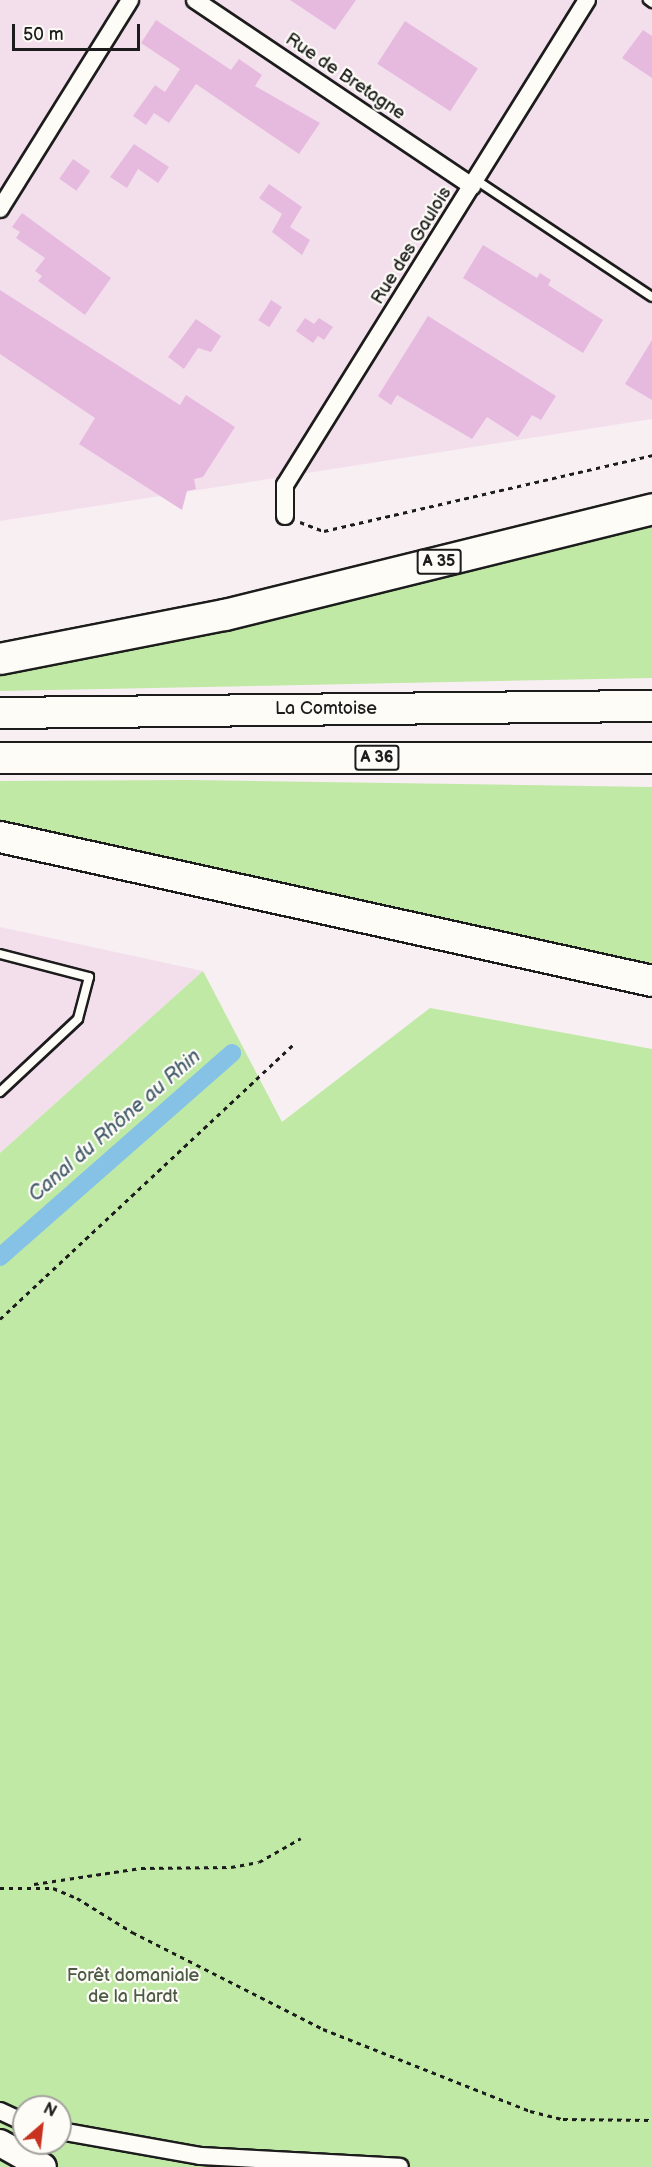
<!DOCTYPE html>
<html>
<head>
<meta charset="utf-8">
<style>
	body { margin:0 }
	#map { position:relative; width:652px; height:2167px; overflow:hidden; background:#f8eff2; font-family:"Balsamiq Sans",sans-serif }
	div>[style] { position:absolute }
	.built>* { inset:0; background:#f3dfec }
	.green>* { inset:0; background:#bfe9a5 }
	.canal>* { height:18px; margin:-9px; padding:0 9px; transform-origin:9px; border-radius:9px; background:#85c2e5 }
	.building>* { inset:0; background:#e6badf; transform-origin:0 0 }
	.path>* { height:3px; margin-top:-1.5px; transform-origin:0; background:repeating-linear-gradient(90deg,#1c1c1c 0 4.5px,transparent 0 9px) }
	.roads { filter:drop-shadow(2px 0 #1c1c1c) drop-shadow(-2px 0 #1c1c1c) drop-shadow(0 2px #1c1c1c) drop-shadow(0 -2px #1c1c1c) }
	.service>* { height:8px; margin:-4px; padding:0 4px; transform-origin:4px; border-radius:4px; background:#fdfcf7 }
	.minor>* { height:16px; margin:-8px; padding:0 8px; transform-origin:8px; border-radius:8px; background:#fdfcf7 }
	.primary>* { height:26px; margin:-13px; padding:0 13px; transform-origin:13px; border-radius:13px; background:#fdfcf7 }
	.motorway>* { height:30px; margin:-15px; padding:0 15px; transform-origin:15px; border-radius:15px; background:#fdfcf7 }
	span { translate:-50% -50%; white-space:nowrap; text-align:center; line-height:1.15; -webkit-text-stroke:4.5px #fdfcf7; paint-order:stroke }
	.shield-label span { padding:2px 4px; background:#fdfcf7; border:2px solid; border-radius:4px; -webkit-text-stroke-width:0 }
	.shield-label { font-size:16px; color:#1c1c1c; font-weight:700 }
	.street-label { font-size:18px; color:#1c1c1c }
	.park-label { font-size:18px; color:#4d5a45 }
	.water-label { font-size:20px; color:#465e6c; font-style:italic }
	.north { position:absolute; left:12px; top:2095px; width:60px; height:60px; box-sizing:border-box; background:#fdfcf7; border:2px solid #a3a29f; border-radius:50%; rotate:28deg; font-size:16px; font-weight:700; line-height:24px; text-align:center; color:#1c1c1c }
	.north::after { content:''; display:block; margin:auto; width:21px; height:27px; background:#c8321e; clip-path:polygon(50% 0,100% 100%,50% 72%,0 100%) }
	.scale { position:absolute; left:12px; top:24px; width:128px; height:27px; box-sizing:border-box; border:3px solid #1c1c1c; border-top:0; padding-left:8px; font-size:18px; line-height:21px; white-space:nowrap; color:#1c1c1c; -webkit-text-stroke:4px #fdfcf7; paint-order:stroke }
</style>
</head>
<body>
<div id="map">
	<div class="built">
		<div style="clip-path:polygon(0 0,652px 0,652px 419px,0 521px)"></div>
		<div style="clip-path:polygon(0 927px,203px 971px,0 1153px)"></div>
	</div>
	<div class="green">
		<div style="clip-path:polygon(652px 518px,652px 678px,0 691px,0 667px)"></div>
		<div style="clip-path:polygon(190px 780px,652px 787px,652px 967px,0 822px,0 781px)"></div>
		<div style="clip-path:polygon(evenodd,203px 971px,282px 1122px,430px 1008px,652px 1049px,652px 2167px,0 2167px,0 1153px,203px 971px,24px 2107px,60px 2107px,60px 2143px,24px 2143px,24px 2107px)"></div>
	</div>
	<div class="canal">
		<div style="left:0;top:1257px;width:309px;rotate:-41.3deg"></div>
	</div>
	<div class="building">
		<div style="clip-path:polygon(290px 0,356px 0,335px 30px)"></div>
		<div style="clip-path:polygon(156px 20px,231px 70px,239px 59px,262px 75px,255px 86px,320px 123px,299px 154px,196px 84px,169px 123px,154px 113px,146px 125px,133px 116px,155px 85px,165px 92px,180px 69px,141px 43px)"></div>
		<div style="left:405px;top:21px;width:87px;height:51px;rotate:33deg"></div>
		<div style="clip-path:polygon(643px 30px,652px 36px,652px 78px,622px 58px)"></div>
		<div style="clip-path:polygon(134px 144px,169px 167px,158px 183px,138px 169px,127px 188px,110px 177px)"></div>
		<div style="left:73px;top:159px;width:21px;height:24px;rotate:35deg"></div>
		<div style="clip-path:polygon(269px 184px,302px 207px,290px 227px,310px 240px,302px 255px,272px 232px,282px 214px,259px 198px)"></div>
		<div style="clip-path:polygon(22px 213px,111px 278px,85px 315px,38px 281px,42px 276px,35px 271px,45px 258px,16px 238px,20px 232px,12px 227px)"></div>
		<div style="clip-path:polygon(483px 245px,537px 278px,540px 273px,551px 280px,548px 285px,603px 320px,583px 353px,463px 278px)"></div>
		<div style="clip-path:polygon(0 290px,180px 405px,186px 395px,235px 427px,203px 477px,194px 479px,196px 489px,187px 491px,182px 510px,79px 444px,95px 418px,0 354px)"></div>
		<div style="left:271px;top:300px;width:13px;height:24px;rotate:32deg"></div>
		<div style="clip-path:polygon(428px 316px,556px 396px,541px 420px,532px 415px,518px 437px,487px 417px,472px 439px,397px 395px,391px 405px,378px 396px)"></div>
		<div style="clip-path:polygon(305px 318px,314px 324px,319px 318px,333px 327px,324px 340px,318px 336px,313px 343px,296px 331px)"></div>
		<div style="clip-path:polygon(196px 319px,221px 336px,211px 352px,198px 348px,184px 369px,168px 357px)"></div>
		<div style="clip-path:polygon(652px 340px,652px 400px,625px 384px)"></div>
	</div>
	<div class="path">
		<div style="left:300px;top:522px;width:26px;rotate:21deg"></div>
		<div style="left:324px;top:531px;width:337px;rotate:-13deg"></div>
		<div style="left:0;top:1319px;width:403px;rotate:-43.1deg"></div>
		<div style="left:34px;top:1884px;width:108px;rotate:-8.5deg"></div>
		<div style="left:141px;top:1868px;width:90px;rotate:-0.6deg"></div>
		<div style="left:231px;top:1867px;width:28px;rotate:-10deg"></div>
		<div style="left:259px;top:1862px;width:48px;rotate:-29.7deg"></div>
		<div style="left:0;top:1888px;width:53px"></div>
		<div style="left:53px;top:1888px;width:26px;rotate:23deg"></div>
		<div style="left:77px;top:1898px;width:65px;rotate:31.7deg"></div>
		<div style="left:132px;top:1932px;width:214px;rotate:26.9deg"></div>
		<div style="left:323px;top:2029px;width:223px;rotate:21.6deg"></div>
		<div style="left:530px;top:2111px;width:34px;rotate:14deg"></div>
		<div style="left:563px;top:2119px;width:89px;rotate:0.6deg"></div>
	</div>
	<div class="roads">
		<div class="service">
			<div style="left:648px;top:0;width:5px;rotate:37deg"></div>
			<div style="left:476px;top:180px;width:211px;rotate:33.6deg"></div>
			<div style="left:0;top:954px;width:92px;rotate:14.5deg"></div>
			<div style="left:89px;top:977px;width:43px;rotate:104.7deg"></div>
			<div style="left:78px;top:1019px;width:107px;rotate:136.9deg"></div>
		</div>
		<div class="minor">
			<div style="left:195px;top:0;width:334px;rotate:33.9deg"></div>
			<div style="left:0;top:209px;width:246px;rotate:-58.1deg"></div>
			<div style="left:285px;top:516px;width:31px;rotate:-90deg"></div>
			<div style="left:285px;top:485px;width:571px;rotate:-58.09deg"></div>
			<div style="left:0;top:2111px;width:26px;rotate:25deg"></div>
			<div style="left:60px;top:2131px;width:142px;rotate:10.1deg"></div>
			<div style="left:200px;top:2156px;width:200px;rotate:3.1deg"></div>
		</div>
		<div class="primary">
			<div style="left:0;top:2143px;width:49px;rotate:29.2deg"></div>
		</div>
		<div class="motorway">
			<div style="left:0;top:659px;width:229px;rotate:-11.1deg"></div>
			<div style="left:225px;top:615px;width:440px;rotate:-13.9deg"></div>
			<div style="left:0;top:713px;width:652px;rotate:-0.62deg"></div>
			<div style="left:0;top:758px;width:652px"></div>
			<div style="left:0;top:837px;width:668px;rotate:12.45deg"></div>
		</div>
	</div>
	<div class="shield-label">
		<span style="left:439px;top:562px">A 35</span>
		<span style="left:377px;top:758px">A 36</span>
	</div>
	<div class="street-label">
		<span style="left:345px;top:77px;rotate:34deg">Rue de Bretagne</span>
		<span style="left:412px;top:246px;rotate:-58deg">Rue des Gaulois</span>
		<span style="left:326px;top:709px">La Comtoise</span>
	</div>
	<div class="park-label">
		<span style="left:133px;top:1987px">Forêt domaniale<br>de la Hardt</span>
	</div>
	<div class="water-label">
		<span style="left:115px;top:1126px;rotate:-41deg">Canal du Rhône au Rhin</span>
	</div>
	<div class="north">N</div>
	<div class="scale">50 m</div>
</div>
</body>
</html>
